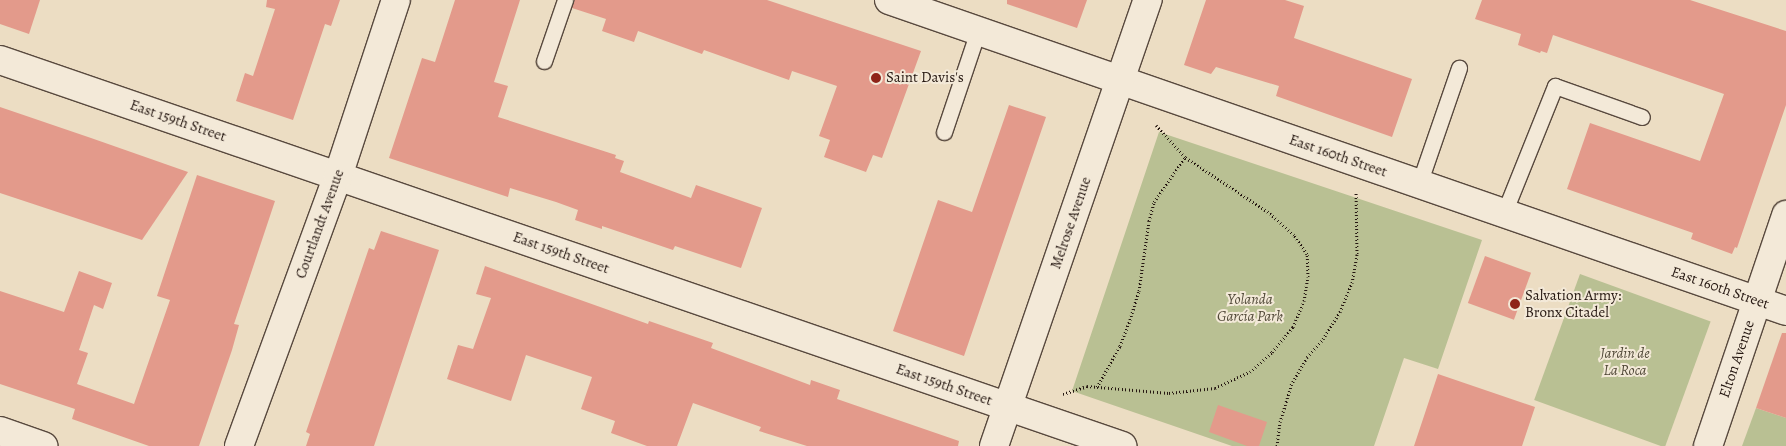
<!DOCTYPE html>
<html>
<head>
<meta charset="utf-8">
<style>
	body { margin:0 }
	#map { position:relative; width:1786px; height:446px; overflow:hidden; background:#ecddc3; font-family:Alegreya,serif }
	div>[style] { position:absolute }
	.green>* { inset:0; background:#b9c093; transform-origin:0 0 }
	.building>* { inset:0; background:#e39a8b; transform-origin:0 0 }
	.path>* { height:3px; margin-top:-1.5px; transform-origin:0; background:repeating-linear-gradient(90deg,#261812 0 1px,transparent 0 3.5px) }
	.roads { filter:drop-shadow(1px 0 #58493e) drop-shadow(-1px 0 #58493e) drop-shadow(0 1px #58493e) drop-shadow(0 -1px #58493e) }
	.lane>* { height:15px; margin:-7.5px; padding:0 7.5px; transform-origin:7.5px; border-radius:7.5px; background:#f3e9d8 }
	.street>* { height:28px; margin:-14px; padding:0 14px; transform-origin:14px; border-radius:14px; background:#f3e9d8 }
	.secondary>* { height:28px; margin:-14px; padding:0 14px; transform-origin:14px; border-radius:14px; background:#f3e9d8 }
	.dots>* { width:14px; height:14px; translate:-50% -50%; box-sizing:border-box; border:2px solid #f3e9d8; border-radius:50% }
	span { translate:-50% -50%; white-space:nowrap; text-align:center; line-height:1.15; -webkit-text-stroke:4px #f3e9d8; paint-order:stroke }
	.poi-label { font-size:15px; color:#261812 }
	.left { translate:0 -50%; text-align:left }
	.street-label { font-size:15px; color:#261812 }
	.park-label { font-size:15px; color:#524a39; font-style:italic }
</style>
</head>
<body>
<div id="map">
	<div class="green">
		<div style="clip-path:polygon(1159px 132px,1482px 240px,1438px 369px,1404px 358px,1374px 446px,1232px 446px,1072px 391px)"></div>
		<div style="left:1580px;top:274px;width:139px;height:134px;rotate:20deg"></div>
		<div style="clip-path:polygon(1756px 408px,1786px 418px,1786px 446px,1742px 446px)"></div>
	</div>
	<div class="building">
		<div style="clip-path:polygon(0 0,40px 0,29px 34px,0 24px)"></div>
		<div style="clip-path:polygon(267px 0,340px 0,331px 26px,325px 24px,293px 120px,236px 101px,245px 73px,253px 76px,275px 9px,266px 7px)"></div>
		<div style="clip-path:polygon(455px 0,520px 0,494px 82px,508px 86px,498px 117px,616px 155px,615px 158px,624px 161px,620px 172px,691px 198px,696px 185px,762px 208px,741px 268px,675px 246px,673px 250px,602px 226px,602px 229px,575px 220px,578px 210px,556px 202px,510px 188px,508px 197px,389px 158px,422px 58px,435px 62px)"></div>
		<div style="clip-path:polygon(574px 0,767px 0,921px 51px,882px 158px,873px 155px,866px 172px,824px 157px,830px 140px,819px 136px,837px 86px,792px 71px,789px 80px,704px 50px,702px 54px,638px 31px,634px 42px,602px 31px,606px 19px,572px 8px)"></div>
		<div style="clip-path:polygon(1007px 0,1087px 0,1077px 28px,1007px 4px)"></div>
		<div style="clip-path:polygon(1206px 0,1285px 0,1304px 6px,1294px 38px,1412px 79px,1392px 137px,1276px 96px,1279px 86px,1216px 67px,1211px 74px,1184px 65px)"></div>
		<div style="clip-path:polygon(1482px 0,1690px 0,1786px 31px,1786px 105px,1737px 248px,1735px 247px,1732px 254px,1691px 239px,1693px 233px,1567px 189px,1590px 123px,1700px 161px,1724px 94px,1553px 35px,1547px 53px,1541px 51px,1540px 53px,1518px 45px,1521px 34px,1475px 19px)"></div>
		<div style="clip-path:polygon(1009px 105px,1046px 117px,964px 356px,893px 331px,938px 200px,972px 212px)"></div>
		<div style="clip-path:polygon(0 107px,91px 138px,188px 172px,142px 240px,0 193px)"></div>
		<div style="clip-path:polygon(197px 175px,275px 201px,234px 324px,239px 325px,232px 350px,199px 446px,149px 446px,72px 419px,75px 409px,0 384px,0 291px,64px 312px,79px 271px,112px 283px,103px 309px,94px 305px,79px 350px,88px 353px,77px 384px,134px 404px,170px 300px,157px 296px)"></div>
		<div style="clip-path:polygon(381px 231px,439px 250px,374px 446px,306px 446px,310px 434px,306px 432px,369px 248px,374px 250px)"></div>
		<div style="left:1485px;top:256px;width:49px;height:50px;rotate:20deg"></div>
		<div style="clip-path:polygon(485px 266px,648px 324px,649px 321px,713px 343px,711px 348px,810px 385px,811px 380px,840px 390px,837px 399px,959px 441px,958px 446px,807px 446px,759px 431px,761px 427px,693px 403px,677px 446px,647px 446px,611px 433px,615px 421px,581px 409px,592px 377px,526px 355px,511px 401px,447px 379px,458px 345px,473px 349px,491px 298px,476px 294px)"></div>
		<div style="clip-path:polygon(1782px 333px,1786px 333px,1786px 418px,1756px 408px)"></div>
		<div style="clip-path:polygon(1438px 374px,1535px 407px,1522px 446px,1414px 446px)"></div>
		<div style="clip-path:polygon(1218px 405px,1267px 422px,1259px 446px,1247px 446px,1209px 432px)"></div>
	</div>
	<div class="path">
		<div style="left:1097px;top:387px;width:47px;rotate:-60.7deg"></div>
		<div style="left:1120px;top:346px;width:25px;rotate:-69deg"></div>
		<div style="left:1129px;top:323px;width:34px;rotate:-73deg"></div>
		<div style="left:1139px;top:291px;width:71px;rotate:-81.9deg"></div>
		<div style="left:1149px;top:221px;width:20px;rotate:-75deg"></div>
		<div style="left:1154px;top:202px;width:55px;rotate:-55.4deg"></div>
		<div style="left:1063px;top:394px;width:25px;rotate:-18deg"></div>
		<div style="left:1087px;top:386px;width:82px;rotate:4.9deg"></div>
		<div style="left:1169px;top:393px;width:46px;rotate:-6.2deg"></div>
		<div style="left:1215px;top:388px;width:38px;rotate:-25deg"></div>
		<div style="left:1250px;top:372px;width:30px;rotate:-42deg"></div>
		<div style="left:1272px;top:352px;width:33px;rotate:-50deg"></div>
		<div style="left:1293px;top:327px;width:28px;rotate:-67deg"></div>
		<div style="left:1304px;top:301px;width:24px;rotate:-81deg"></div>
		<div style="left:1308px;top:277px;width:23px;rotate:-92deg"></div>
		<div style="left:1307px;top:254px;width:23px;rotate:-124deg"></div>
		<div style="left:1294px;top:235px;width:31px;rotate:-138deg"></div>
		<div style="left:1271px;top:214px;width:103px;rotate:-146.5deg"></div>
		<div style="left:1185px;top:157px;width:43px;rotate:-132.2deg"></div>
		<div style="left:1277px;top:446px;width:24px;rotate:-83deg"></div>
		<div style="left:1280px;top:422px;width:39px;rotate:-73deg"></div>
		<div style="left:1291px;top:385px;width:32px;rotate:-60deg"></div>
		<div style="left:1307px;top:357px;width:24px;rotate:-48deg"></div>
		<div style="left:1323px;top:339px;width:32px;rotate:-58deg"></div>
		<div style="left:1340px;top:312px;width:31px;rotate:-68deg"></div>
		<div style="left:1352px;top:283px;width:29px;rotate:-80deg"></div>
		<div style="left:1357px;top:254px;width:62px;rotate:-90.9deg"></div>
	</div>
	<div class="roads">
		<div class="lane">
			<div style="left:544px;top:61px;width:65px;rotate:-71deg"></div>
			<div style="left:944px;top:132px;width:107px;rotate:-71.4deg"></div>
			<div style="left:1419px;top:184px;width:123px;rotate:-71deg"></div>
			<div style="left:1504px;top:213px;width:137px;rotate:-68.1deg"></div>
			<div style="left:1555px;top:86px;width:92px;rotate:19.6deg"></div>
		</div>
		<div class="street">
			<div style="left:889px;top:0;width:949px;rotate:19.12deg"></div>
			<div style="left:0;top:60px;width:1187px;rotate:18.98deg"></div>
			<div style="left:0;top:431px;width:46px;rotate:19.2deg"></div>
			<div style="left:239px;top:446px;width:288px;rotate:-69.9deg"></div>
			<div style="left:338px;top:176px;width:185px;rotate:-71.8deg"></div>
			<div style="left:1708px;top:446px;width:244px;rotate:-71.3deg"></div>
		</div>
		<div class="secondary">
			<div style="left:994px;top:446px;width:472px;rotate:-71deg"></div>
		</div>
	</div>
	<div class="dots">
		<div style="left:876px;top:78px;background:#8f2418"></div>
		<div style="left:1515px;top:304px;background:#8f2418"></div>
	</div>
	<div class="poi-label">
		<span class="left" style="left:886px;top:78px">Saint Davis's</span>
		<span class="left" style="left:1525px;top:304px">Salvation Army:<br>Bronx Citadel</span>
	</div>
	<div class="street-label">
		<span style="left:178px;top:121px;rotate:19deg">East 159th Street</span>
		<span style="left:1338px;top:156px;rotate:19deg">East 160th Street</span>
		<span style="left:1071px;top:223px;rotate:-71deg">Melrose Avenue</span>
		<span style="left:320px;top:224px;rotate:-70deg">Courtlandt Avenue</span>
		<span style="left:561px;top:253px;rotate:19deg">East 159th Street</span>
		<span style="left:1720px;top:288px;rotate:19deg">East 160th Street</span>
		<span style="left:1737px;top:359px;rotate:-71deg">Elton Avenue</span>
		<span style="left:944px;top:385px;rotate:19deg">East 159th Street</span>
	</div>
	<div class="park-label">
		<span style="left:1250px;top:308px">Yolanda<br>García Park</span>
		<span style="left:1625px;top:362px">Jardin de<br>La Roca</span>
	</div>
</div>
</body>
</html>
